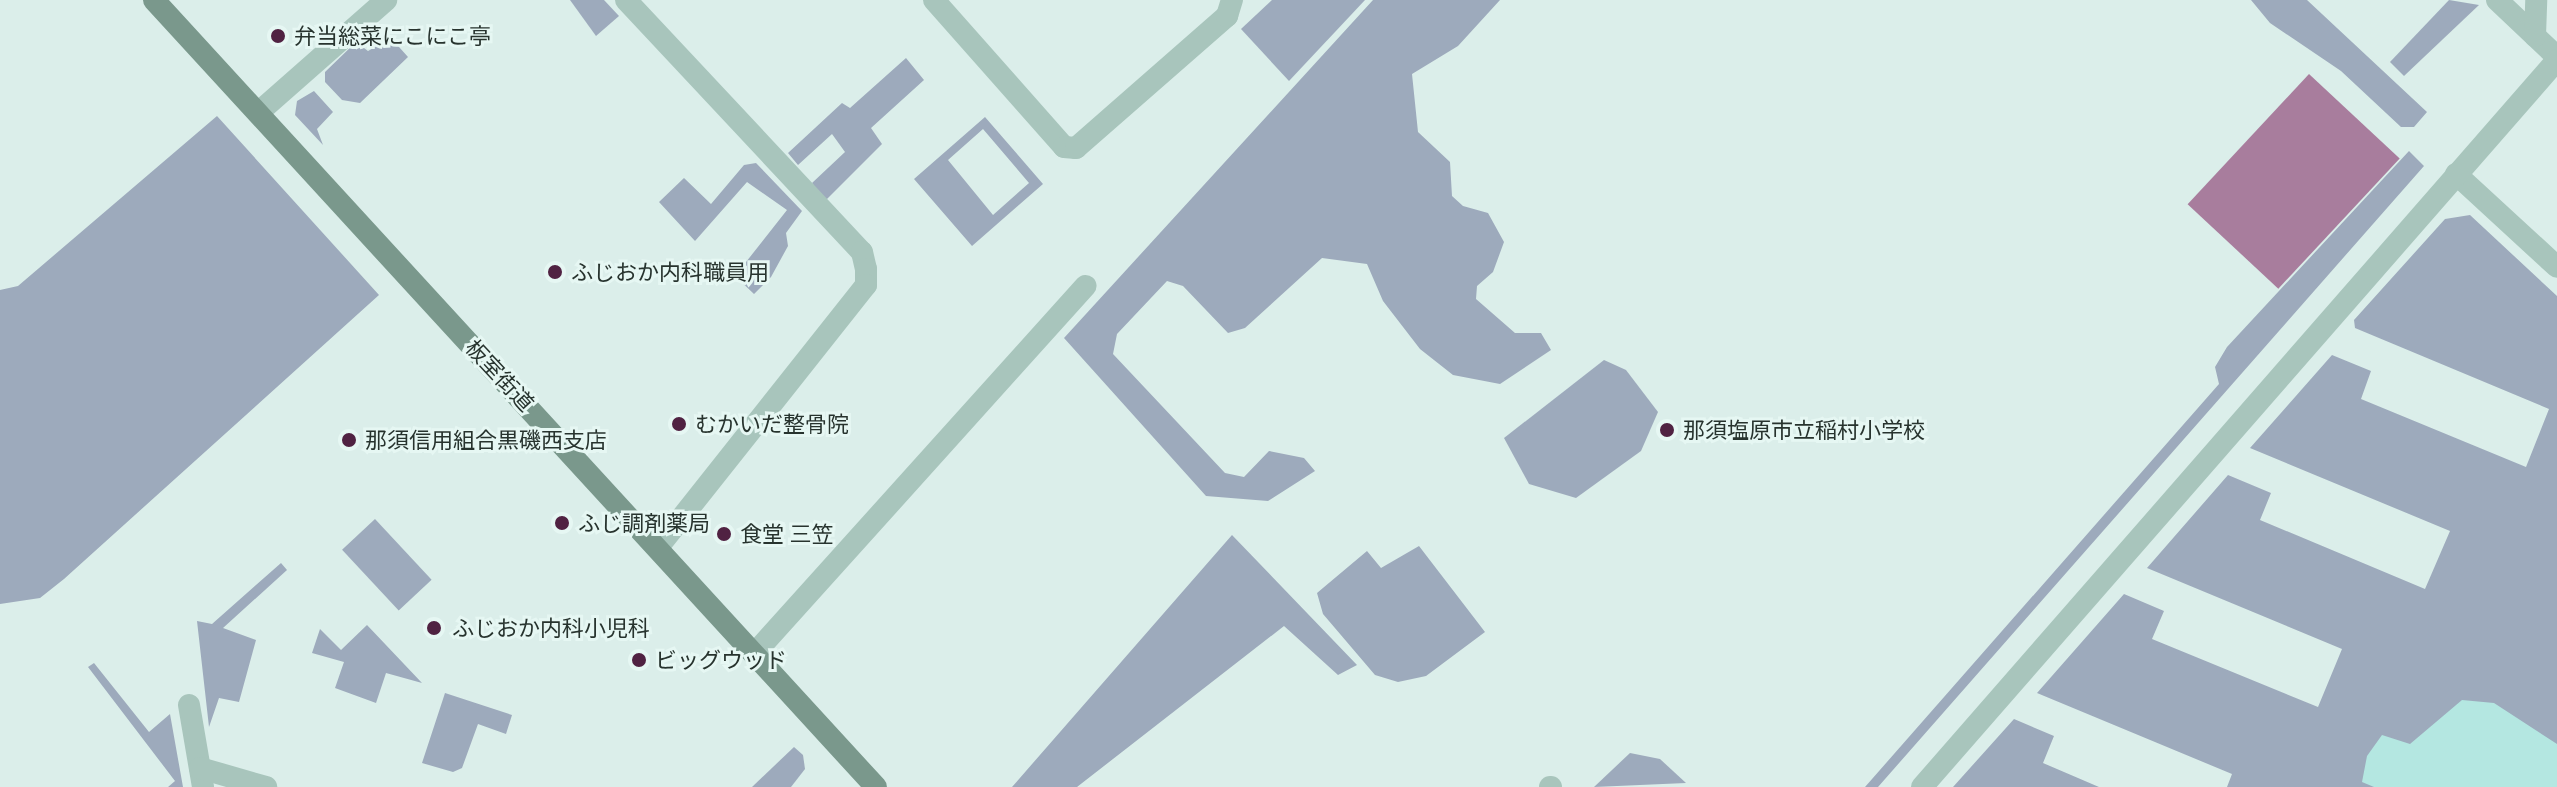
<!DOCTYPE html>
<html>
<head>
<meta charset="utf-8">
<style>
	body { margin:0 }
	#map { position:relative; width:2557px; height:787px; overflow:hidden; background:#dbeeea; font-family:Lato,"Noto Sans JP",sans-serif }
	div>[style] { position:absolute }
	.green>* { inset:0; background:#9daabc; transform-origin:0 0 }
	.sand>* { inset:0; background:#b4e7e1 }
	.water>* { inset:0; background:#a87d9d; transform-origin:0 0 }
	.minor>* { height:22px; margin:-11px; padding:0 11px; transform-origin:11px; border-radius:11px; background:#a8c5bc }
	.secondary>* { height:22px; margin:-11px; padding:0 11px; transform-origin:11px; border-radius:11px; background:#7a988c }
	.dots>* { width:22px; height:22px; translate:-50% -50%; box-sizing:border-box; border:4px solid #e6f7f3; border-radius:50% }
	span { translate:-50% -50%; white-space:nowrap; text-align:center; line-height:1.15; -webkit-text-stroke:6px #e6f7f3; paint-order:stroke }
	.poi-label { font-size:22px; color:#27332e }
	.left { translate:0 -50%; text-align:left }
	.street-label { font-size:22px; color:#27332e }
</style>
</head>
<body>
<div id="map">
	<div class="green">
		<div style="clip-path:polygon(570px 0,604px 0,619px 16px,596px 36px)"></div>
		<div style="clip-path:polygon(1272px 0,1365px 0,1289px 81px,1241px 29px)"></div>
		<div style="clip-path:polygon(1373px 0,1500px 0,1458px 46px,1412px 74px,1418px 132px,1450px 162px,1452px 196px,1463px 206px,1488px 213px,1504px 242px,1493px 272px,1477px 286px,1476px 299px,1515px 333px,1541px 333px,1551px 350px,1500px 384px,1453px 375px,1420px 349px,1383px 301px,1367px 264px,1322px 258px,1245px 328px,1228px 333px,1183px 286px,1167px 281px,1117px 334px,1113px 354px,1225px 473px,1244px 477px,1269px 451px,1304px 458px,1315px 471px,1268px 501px,1206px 496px,1064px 338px)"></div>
		<div style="clip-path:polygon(2251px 0,2307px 0,2427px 112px,2414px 127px,2401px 127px,2341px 71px,2270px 23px)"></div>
		<div style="clip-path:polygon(2449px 0,2479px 5px,2404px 76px,2390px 62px)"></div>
		<div style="clip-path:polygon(391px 38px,408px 57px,360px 103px,342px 100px,325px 82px,325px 72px,356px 42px,368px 51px)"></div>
		<div style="clip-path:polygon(906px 58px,924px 80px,871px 128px,882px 144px,825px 201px,812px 183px,845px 152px,832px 134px,798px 165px,788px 153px,842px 103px,850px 108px)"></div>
		<div style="clip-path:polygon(314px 91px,333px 112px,317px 129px,323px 145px,295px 115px,297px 101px)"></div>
		<div style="clip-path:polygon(217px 116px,379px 295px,64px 579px,40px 598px,0 604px,0 290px,18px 286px)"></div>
		<div style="clip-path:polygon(evenodd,985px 117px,1043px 184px,972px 246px,914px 179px,985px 117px,983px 129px,1029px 183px,993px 215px,948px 160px,983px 129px)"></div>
		<div style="clip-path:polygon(2409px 151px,2424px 166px,1878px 787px,1865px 787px,2219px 384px,2215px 367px,2227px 347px)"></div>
		<div style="clip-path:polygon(756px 163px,802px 211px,786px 233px,788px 246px,771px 277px,754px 294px,735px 276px,787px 210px,747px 182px,695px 241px,659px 202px,684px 178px,711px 204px,744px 165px)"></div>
		<div style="clip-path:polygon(2470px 215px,2557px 296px,2557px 787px,2227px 787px,2232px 774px,2037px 693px,2124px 594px,2164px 611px,2152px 639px,2318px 707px,2342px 649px,2147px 568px,2228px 475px,2271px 493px,2260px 520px,2425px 589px,2450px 531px,2250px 448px,2332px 355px,2371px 371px,2361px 399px,2526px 467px,2549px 409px,2355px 328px,2354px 320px,2445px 219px)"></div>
		<div style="clip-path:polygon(1604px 360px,1626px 370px,1658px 412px,1641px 451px,1576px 498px,1529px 484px,1504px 438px)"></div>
		<div style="left:375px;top:519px;width:83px;height:45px;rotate:47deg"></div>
		<div style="clip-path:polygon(1232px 535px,1357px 665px,1338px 675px,1284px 626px,1077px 787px,1012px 787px)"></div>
		<div style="clip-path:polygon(1419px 546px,1485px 632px,1426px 676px,1398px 682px,1375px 675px,1323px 614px,1317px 593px,1367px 551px,1381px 568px)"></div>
		<div style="clip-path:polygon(281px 563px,287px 570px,223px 628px,256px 640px,239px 702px,219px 698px,209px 727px,197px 621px,212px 624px)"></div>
		<div style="clip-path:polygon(367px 625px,422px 683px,386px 673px,376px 703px,335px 688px,344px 662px,312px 653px,320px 629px,341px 650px)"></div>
		<div style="clip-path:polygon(94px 663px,149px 732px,170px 714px,183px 787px,168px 787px,175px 781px,88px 667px)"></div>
		<div style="clip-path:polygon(445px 693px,512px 715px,506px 734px,478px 724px,462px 768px,453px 772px,422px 763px)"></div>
		<div style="clip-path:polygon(2014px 719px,2054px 736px,2043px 763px,2099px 787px,1953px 787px)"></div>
		<div style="clip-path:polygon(794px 747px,803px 755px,805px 769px,791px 787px,752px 787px)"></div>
		<div style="clip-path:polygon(1630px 753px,1660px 759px,1686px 783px,1594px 787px)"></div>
	</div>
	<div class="sand">
		<div style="clip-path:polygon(2462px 700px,2494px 703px,2557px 744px,2557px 787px,2374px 787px,2362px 782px,2367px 756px,2382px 735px,2410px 744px)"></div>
	</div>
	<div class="water">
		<div style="left:2309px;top:74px;width:124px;height:178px;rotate:43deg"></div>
	</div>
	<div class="minor">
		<div style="left:626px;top:0;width:345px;rotate:46.9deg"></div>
		<div style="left:862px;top:252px;width:17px;rotate:77deg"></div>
		<div style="left:866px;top:269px;width:16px;rotate:90deg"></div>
		<div style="left:866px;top:285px;width:335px;rotate:128.4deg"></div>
		<div style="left:934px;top:0;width:196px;rotate:48.5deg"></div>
		<div style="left:1064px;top:147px;width:12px;rotate:5deg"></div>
		<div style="left:1076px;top:148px;width:201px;rotate:-41.2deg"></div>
		<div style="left:1227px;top:16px;width:17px;rotate:-73deg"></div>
		<div style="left:2497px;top:0;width:83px;rotate:43.5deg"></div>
		<div style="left:2535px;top:36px;width:36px;rotate:-88deg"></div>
		<div style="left:258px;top:113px;width:171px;rotate:-41.4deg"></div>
		<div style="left:2456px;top:174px;width:137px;rotate:42.6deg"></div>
		<div style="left:755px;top:653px;width:494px;rotate:-48deg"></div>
		<div style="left:189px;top:705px;width:83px;rotate:80.3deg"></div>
		<div style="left:200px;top:768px;width:69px;rotate:16.1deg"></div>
		<div style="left:1550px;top:787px;width:1px"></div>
		<div style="left:1922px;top:787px;width:965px;rotate:-48.86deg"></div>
	</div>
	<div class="secondary">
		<div style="left:154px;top:0;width:1068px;rotate:47.47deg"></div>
	</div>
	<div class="dots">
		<div style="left:278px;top:36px;background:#502242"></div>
		<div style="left:555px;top:272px;background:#502242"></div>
		<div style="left:679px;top:424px;background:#502242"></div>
		<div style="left:1667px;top:430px;background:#502242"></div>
		<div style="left:349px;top:440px;background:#502242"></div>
		<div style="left:562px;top:523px;background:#502242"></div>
		<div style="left:724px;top:534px;background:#502242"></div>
		<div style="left:434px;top:628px;background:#502242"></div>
		<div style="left:639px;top:660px;background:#502242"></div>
	</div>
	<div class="poi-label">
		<span class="left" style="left:294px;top:36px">弁当総菜にこにこ亭</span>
		<span class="left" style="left:571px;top:272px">ふじおか内科職員用</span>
		<span class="left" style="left:695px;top:424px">むかいだ整骨院</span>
		<span class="left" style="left:1683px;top:430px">那須塩原市立稲村小学校</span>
		<span class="left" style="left:365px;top:440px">那須信用組合黒磯西支店</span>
		<span class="left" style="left:578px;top:523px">ふじ調剤薬局</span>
		<span class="left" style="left:740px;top:534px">食堂 三笠</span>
		<span class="left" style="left:452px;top:628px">ふじおか内科小児科</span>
		<span class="left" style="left:655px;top:660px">ビッグウッド</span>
	</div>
	<div class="street-label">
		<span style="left:500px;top:375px;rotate:47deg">板室街道</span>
	</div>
</div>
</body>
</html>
